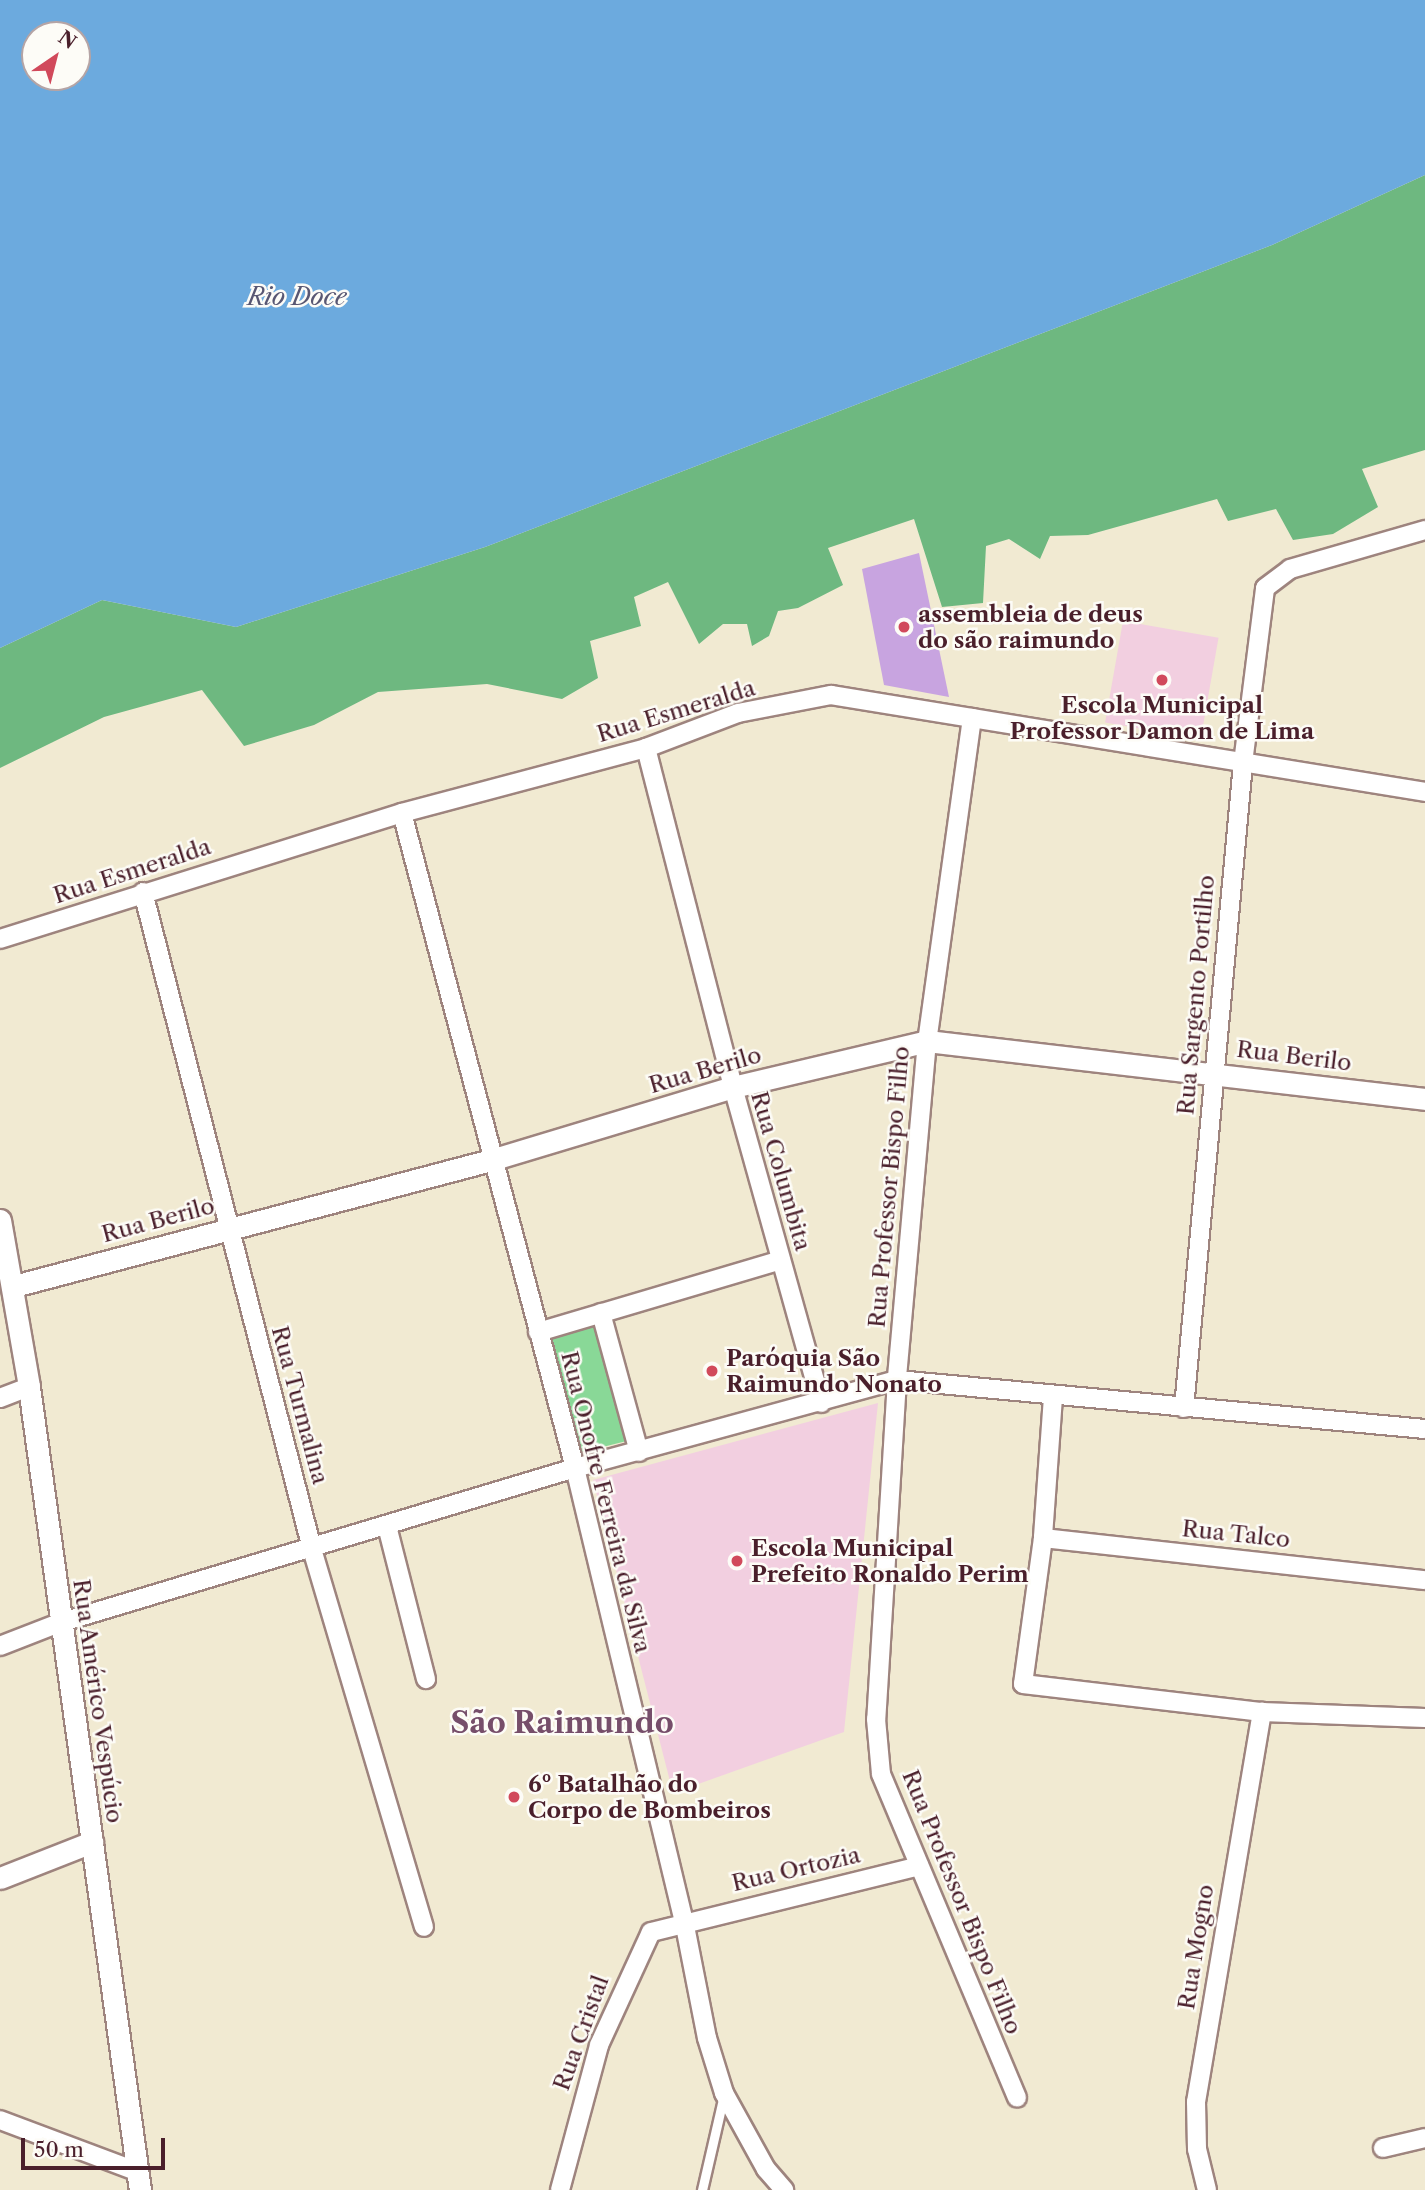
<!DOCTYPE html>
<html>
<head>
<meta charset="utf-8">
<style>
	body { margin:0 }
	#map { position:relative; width:1425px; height:2190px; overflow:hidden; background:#f1ead2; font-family:"Libre Caslon Text",serif }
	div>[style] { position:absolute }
	.built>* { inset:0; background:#f2cfe0; transform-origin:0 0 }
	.green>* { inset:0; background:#89d897; transform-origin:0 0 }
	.forest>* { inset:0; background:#6eb880 }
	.water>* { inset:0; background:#6caade }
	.building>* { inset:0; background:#c8a4e0 }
	.roads { filter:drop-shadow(2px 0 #9e847e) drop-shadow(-2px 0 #9e847e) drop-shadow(0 2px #9e847e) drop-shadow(0 -2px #9e847e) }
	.service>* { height:9px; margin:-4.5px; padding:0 4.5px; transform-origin:4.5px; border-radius:4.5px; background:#fff }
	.minor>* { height:18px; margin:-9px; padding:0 9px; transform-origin:9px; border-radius:9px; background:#fff }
	.tertiary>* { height:21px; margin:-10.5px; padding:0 10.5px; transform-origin:10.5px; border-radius:10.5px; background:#fff }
	.dots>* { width:19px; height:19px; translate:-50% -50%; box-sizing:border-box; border:4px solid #fdfcf7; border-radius:50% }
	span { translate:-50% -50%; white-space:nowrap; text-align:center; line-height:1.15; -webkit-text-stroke:5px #fdfcf7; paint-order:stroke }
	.poi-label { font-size:23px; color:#4a1f2b; font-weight:700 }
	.left { translate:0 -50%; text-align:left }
	.street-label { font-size:23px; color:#4a1f2b }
	.water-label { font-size:24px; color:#585773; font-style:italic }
	.district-label { font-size:30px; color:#764e6a; font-weight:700 }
	.north { position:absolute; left:21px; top:21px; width:70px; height:70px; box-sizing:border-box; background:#fdfcf7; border:2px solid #b5a4a5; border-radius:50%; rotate:35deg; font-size:19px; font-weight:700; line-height:28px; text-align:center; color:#4a1f2b }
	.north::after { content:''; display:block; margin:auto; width:24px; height:32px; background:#d1495b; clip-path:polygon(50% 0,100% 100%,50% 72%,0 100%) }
	.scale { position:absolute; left:21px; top:2138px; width:144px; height:32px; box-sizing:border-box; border:4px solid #4a1f2b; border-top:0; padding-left:9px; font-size:21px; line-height:24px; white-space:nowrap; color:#4a1f2b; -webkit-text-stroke:5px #fdfcf7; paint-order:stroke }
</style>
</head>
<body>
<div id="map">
	<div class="built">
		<div style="left:1123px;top:621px;width:97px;height:103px;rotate:10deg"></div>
		<div style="clip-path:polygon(878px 1403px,844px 1732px,673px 1793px,593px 1480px)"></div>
	</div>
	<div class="green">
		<div style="left:599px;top:1317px;width:127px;height:59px;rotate:76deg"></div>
	</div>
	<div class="forest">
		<div style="clip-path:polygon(1425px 175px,1425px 450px,1362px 469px,1378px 507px,1333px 534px,1293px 540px,1276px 509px,1228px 521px,1217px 499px,1088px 535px,1050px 536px,1040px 559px,1009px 539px,986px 546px,983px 603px,942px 607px,914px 519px,828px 548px,843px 585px,798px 608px,778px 611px,769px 636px,752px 646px,747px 624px,723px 624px,699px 644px,668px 582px,634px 597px,641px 626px,590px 641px,598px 678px,562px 699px,487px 684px,378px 692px,314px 725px,244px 746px,202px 690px,104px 717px,0 768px,0 648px,102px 600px,236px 627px,485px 547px,1272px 245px)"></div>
	</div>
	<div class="water">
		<div style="clip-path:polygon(evenodd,0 0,1425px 0,1425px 175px,1272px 245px,485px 547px,236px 627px,102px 600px,0 648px,0 0,35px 35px,77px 35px,77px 77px,35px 77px,35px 35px)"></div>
	</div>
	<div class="building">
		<div style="clip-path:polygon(919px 553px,949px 697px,884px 685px,862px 569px)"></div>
	</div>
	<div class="roads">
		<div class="service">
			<div style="left:702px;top:2190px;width:98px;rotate:-77deg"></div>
		</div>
		<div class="minor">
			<div style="left:972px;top:718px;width:326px;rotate:97.9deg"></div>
			<div style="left:927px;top:1041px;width:340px;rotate:95.1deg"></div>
			<div style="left:897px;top:1380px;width:340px;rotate:93.5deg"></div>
			<div style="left:876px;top:1719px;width:55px;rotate:84.8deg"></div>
			<div style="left:881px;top:1774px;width:351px;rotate:67.2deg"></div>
			<div style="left:646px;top:748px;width:350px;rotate:75.6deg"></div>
			<div style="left:733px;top:1087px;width:328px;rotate:74.4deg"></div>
			<div style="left:402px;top:813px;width:677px;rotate:75.2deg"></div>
			<div style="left:575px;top:1468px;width:466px;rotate:76.5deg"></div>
			<div style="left:684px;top:1921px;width:119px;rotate:78.9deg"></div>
			<div style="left:707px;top:2038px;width:58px;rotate:72.8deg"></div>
			<div style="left:724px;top:2093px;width:87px;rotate:61.1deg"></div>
			<div style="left:766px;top:2169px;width:28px;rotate:49deg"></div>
			<div style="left:143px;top:892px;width:678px;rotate:75.57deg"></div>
			<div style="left:312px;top:1549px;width:394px;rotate:73.5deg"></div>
			<div style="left:0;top:939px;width:421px;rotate:-17.4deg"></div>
			<div style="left:402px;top:813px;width:253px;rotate:-14.9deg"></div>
			<div style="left:646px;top:748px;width:98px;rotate:-20.8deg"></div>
			<div style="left:738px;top:713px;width:95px;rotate:-11deg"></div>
			<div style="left:831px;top:695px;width:602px;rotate:9.27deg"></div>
			<div style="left:601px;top:1313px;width:144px;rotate:74.7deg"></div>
			<div style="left:538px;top:1332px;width:253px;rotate:-16.5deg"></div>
			<div style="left:1053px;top:1397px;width:141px;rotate:94.1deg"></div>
			<div style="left:1043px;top:1538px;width:147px;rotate:97.8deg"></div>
			<div style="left:1023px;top:1684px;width:241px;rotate:6.7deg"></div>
			<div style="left:1262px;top:1712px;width:163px;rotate:2.1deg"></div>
			<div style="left:0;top:1398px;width:31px;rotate:-21deg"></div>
			<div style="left:1184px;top:1408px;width:648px;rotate:-84.77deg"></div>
			<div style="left:1243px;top:763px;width:176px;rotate:-82.8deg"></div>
			<div style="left:1265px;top:588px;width:31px;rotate:-37deg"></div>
			<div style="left:1290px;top:569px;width:141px;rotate:-16.1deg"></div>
			<div style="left:387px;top:1526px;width:158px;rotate:75.7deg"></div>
			<div style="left:1043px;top:1538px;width:384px;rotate:6.3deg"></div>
			<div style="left:0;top:1646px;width:63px;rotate:-21.3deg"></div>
			<div style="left:59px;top:1623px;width:539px;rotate:-16.72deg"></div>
			<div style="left:575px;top:1468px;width:334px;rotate:-15.3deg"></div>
			<div style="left:897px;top:1380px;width:530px;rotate:5.3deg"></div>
			<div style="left:0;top:2120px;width:147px;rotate:20.6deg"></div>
			<div style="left:1383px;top:2148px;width:43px;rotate:-13.4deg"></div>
			<div style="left:560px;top:2190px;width:150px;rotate:-74.9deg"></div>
			<div style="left:599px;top:2045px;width:124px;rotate:-65.3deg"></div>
			<div style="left:651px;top:1932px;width:276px;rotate:-13.8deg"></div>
			<div style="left:1207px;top:2190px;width:42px;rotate:-103.7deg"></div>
			<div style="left:1197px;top:2149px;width:47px;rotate:-91.2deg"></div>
			<div style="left:1196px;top:2102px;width:396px;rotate:-80.4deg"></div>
		</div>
		<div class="tertiary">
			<div style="left:0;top:1220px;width:169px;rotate:80.1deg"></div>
			<div style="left:29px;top:1387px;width:811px;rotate:82.13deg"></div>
			<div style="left:14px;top:1286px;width:493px;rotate:-14.8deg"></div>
			<div style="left:491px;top:1160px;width:253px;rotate:-16.8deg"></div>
			<div style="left:733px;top:1087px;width:199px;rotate:-13.3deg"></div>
			<div style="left:927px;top:1041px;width:501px;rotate:6.64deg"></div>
			<div style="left:0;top:1878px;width:99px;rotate:-21.4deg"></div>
		</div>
	</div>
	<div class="dots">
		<div style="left:904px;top:627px;background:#d1495b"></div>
		<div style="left:1162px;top:680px;background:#d1495b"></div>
		<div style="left:712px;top:1371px;background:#d1495b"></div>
		<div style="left:737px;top:1561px;background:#d1495b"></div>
		<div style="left:514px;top:1797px;background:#d1495b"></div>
	</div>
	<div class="poi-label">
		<span class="left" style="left:918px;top:627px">assembleia de deus<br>do são raimundo</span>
		<span style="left:1162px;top:718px">Escola Municipal<br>Professor Damon de Lima</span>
		<span class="left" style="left:726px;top:1371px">Paróquia São<br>Raimundo Nonato</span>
		<span class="left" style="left:751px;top:1561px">Escola Municipal<br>Prefeito Ronaldo Perim</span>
		<span class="left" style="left:528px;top:1797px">6º Batalhão do<br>Corpo de Bombeiros</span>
	</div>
	<div class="street-label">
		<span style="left:676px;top:711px;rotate:-17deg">Rua Esmeralda</span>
		<span style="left:132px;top:871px;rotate:-18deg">Rua Esmeralda</span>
		<span style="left:1196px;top:995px;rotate:-85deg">Rua Sargento Portilho</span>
		<span style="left:1294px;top:1056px;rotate:7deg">Rua Berilo</span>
		<span style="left:705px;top:1070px;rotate:-16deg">Rua Berilo</span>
		<span style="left:781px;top:1171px;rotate:74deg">Rua Columbita</span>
		<span style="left:889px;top:1187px;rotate:-85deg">Rua Professor Bispo Filho</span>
		<span style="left:158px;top:1220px;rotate:-15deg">Rua Berilo</span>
		<span style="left:300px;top:1405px;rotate:75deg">Rua Turmalina</span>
		<span style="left:606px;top:1502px;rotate:76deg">Rua Onofre Ferreira da Silva</span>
		<span style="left:1236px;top:1534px;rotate:6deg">Rua Talco</span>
		<span style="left:98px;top:1701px;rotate:82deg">Rua Américo Vespúcio</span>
		<span style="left:796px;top:1869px;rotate:-13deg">Rua Ortozia</span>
		<span style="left:962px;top:1902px;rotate:68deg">Rua Professor Bispo Filho</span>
		<span style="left:1196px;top:1947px;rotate:-81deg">Rua Mogno</span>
		<span style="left:581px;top:2033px;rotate:-70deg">Rua Cristal</span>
	</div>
	<div class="water-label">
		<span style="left:297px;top:297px">Rio Doce</span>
	</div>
	<div class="district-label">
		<span style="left:562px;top:1723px">São Raimundo</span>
	</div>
	<div class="north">N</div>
	<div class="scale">50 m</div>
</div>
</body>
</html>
